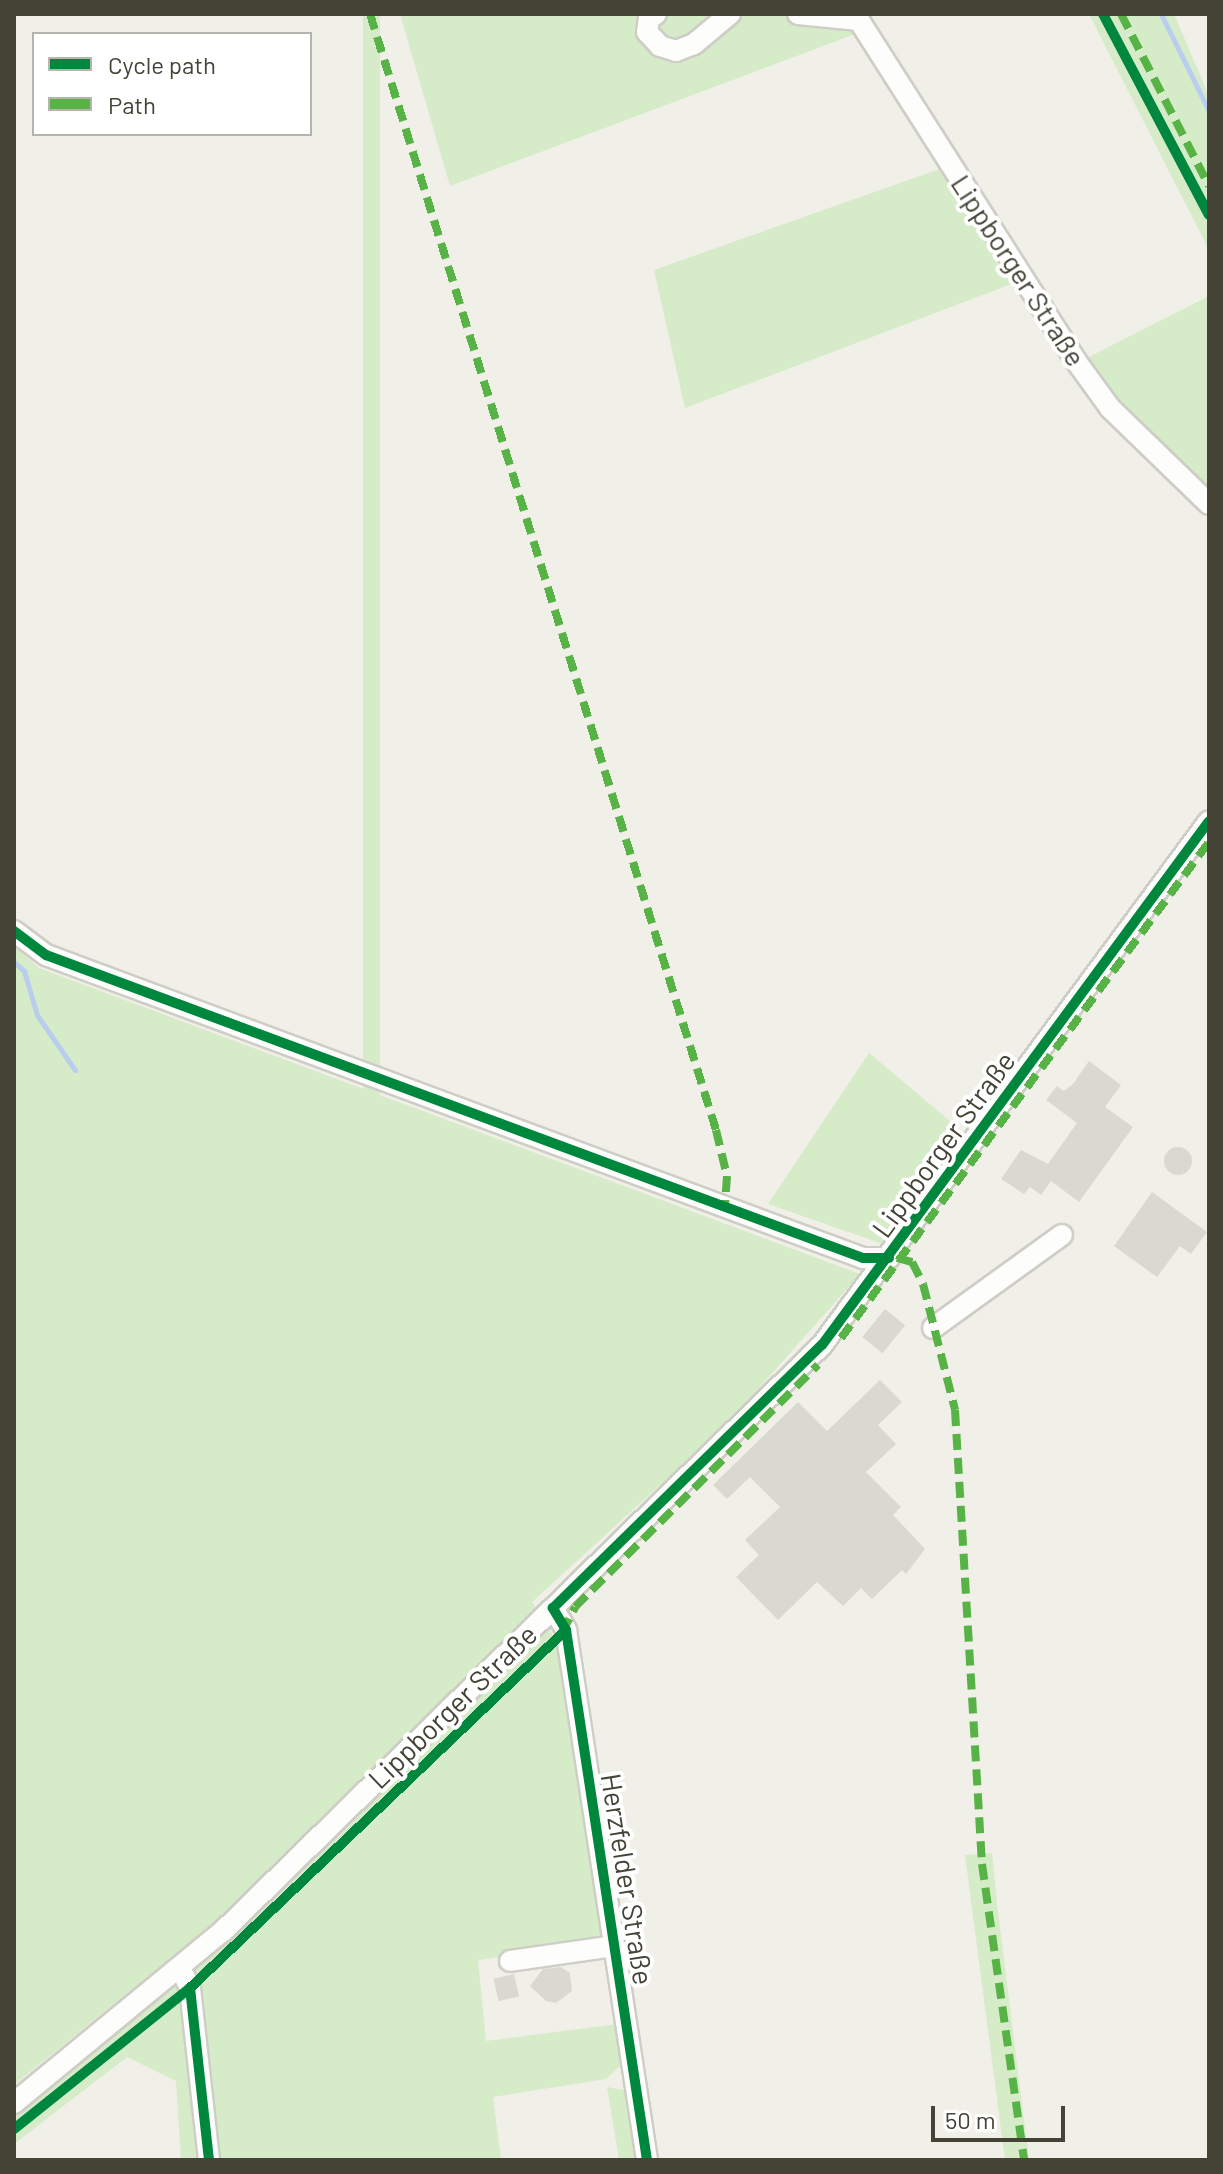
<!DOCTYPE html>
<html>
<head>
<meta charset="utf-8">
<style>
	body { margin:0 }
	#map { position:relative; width:1223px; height:2174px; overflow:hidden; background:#f0efe8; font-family:Barlow,sans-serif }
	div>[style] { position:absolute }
	.green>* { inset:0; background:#d6ebc8; transform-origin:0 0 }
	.stream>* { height:5px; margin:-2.5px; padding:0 2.5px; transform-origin:2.5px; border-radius:2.5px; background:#b9cdee }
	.building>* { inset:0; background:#d9d8d1; transform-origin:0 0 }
	.round { border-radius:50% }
	.roads { filter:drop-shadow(2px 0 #cecdc6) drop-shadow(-2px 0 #cecdc6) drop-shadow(0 2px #cecdc6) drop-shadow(0 -2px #cecdc6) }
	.minor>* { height:20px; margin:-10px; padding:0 10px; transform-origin:10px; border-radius:10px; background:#fdfdfc }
	.quiet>* { height:8px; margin-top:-4px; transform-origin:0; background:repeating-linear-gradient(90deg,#57b346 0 16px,transparent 0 24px) }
	.cycleway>* { height:10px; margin:-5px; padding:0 5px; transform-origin:5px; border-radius:5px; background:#00873e }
	span { translate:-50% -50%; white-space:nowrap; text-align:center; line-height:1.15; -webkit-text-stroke:8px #fff; paint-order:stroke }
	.street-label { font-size:28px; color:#454335 }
	.frame { position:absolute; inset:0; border:16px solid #454335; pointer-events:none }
	.legend { position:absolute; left:32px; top:32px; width:280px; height:104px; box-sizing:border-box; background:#fff; border:2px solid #b5b4ae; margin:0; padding:10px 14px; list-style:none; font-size:24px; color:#454335 }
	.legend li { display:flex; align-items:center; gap:16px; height:40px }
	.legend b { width:40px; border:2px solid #b5b4ae }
	.scale { position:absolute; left:931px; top:2106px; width:134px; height:36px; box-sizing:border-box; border:4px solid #454335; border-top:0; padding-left:10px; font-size:24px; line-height:28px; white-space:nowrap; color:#454335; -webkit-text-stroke:6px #fff; paint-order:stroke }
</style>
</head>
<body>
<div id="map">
	<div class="green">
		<div style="left:363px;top:14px;width:17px;height:1217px"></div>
		<div style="clip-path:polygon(400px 14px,851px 14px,863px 31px,450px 186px)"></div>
		<div style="clip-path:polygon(1089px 14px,1174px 14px,1209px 96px,1209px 250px)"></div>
		<div style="clip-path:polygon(948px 166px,1019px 281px,685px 408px,654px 270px)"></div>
		<div style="clip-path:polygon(1209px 296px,1209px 501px,1114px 407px,1085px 359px)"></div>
		<div style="clip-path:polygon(14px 946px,39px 968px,860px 1274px,729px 1422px,532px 1602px,559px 1645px,604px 1942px,478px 1960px,486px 2041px,618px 2024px,624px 2062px,606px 2079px,493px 2097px,501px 2160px,181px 2160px,176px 2081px,127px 2057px,14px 2144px,14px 2113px,188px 1971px,176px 1953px,14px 2085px)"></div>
		<div style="clip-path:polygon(869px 1053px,963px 1132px,883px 1244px,768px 1204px)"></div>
		<div style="clip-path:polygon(992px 1853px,997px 1904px,1029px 2160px,1005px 2160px,965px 1855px)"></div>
		<div style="clip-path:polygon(607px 2087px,628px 2091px,640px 2160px,619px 2160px)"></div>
	</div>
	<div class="stream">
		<div style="left:1161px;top:14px;width:108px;rotate:63.7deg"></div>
		<div style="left:14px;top:962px;width:13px;rotate:42deg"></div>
		<div style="left:24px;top:971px;width:46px;rotate:73.5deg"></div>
		<div style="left:37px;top:1015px;width:67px;rotate:55.4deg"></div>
	</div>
	<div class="building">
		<div style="clip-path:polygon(1089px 1061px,1121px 1085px,1105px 1107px,1133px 1127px,1079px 1202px,1051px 1181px,1041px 1195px,1030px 1187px,1024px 1194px,1001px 1179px,1021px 1150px,1048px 1164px,1077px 1123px,1046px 1100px,1057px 1086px,1064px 1091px,1073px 1084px)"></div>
		<div class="round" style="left:1164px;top:1147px;width:28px;height:28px"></div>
		<div style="clip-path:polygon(1152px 1192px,1207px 1232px,1191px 1254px,1180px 1246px,1157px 1277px,1114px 1246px)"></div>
		<div style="left:885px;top:1309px;width:26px;height:36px;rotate:39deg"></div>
		<div style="clip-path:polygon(880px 1380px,902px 1402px,878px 1425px,896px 1444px,866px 1472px,901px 1507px,893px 1515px,925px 1549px,906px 1574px,902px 1570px,872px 1599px,861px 1588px,843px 1606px,817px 1582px,778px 1620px,736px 1577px,759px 1555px,745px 1540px,780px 1507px,750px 1477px,727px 1499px,713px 1485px,798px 1402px,827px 1431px)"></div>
		<div style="clip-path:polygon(561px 1967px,570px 1973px,572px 1991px,556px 2003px,546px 2001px,530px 1986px,543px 1969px)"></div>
		<div style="left:514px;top:1974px;width:23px;height:21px;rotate:77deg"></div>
	</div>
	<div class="roads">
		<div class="minor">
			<div style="left:656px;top:14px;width:8px;rotate:150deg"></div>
			<div style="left:649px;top:18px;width:14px;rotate:98deg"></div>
			<div style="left:647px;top:32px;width:19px;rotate:47deg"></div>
			<div style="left:660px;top:46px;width:17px;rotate:17deg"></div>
			<div style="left:676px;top:51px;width:19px;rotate:-21deg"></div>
			<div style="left:694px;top:44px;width:47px;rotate:-39.8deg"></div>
			<div style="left:798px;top:14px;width:61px;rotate:5.6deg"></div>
			<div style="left:855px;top:14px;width:411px;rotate:57.5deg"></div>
			<div style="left:1076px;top:361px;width:58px;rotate:54.1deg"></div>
			<div style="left:1110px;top:408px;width:138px;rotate:44.1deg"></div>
			<div style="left:14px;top:931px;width:40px;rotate:37deg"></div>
			<div style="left:46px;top:955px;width:871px;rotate:20.35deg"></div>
			<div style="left:863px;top:1258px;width:26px"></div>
			<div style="left:933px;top:1328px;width:159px;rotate:-35.8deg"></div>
			<div style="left:553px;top:1608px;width:26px;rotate:59deg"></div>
			<div style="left:566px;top:1630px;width:536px;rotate:81.31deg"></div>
			<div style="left:510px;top:1961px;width:105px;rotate:-8.2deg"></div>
			<div style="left:180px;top:1968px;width:22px;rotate:63deg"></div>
			<div style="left:190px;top:1988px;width:173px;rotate:83.7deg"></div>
			<div style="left:14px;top:2103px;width:271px;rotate:-39.5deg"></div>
			<div style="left:223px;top:1931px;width:838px;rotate:-44.37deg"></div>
			<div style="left:822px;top:1345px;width:651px;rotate:-53.55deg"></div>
		</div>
	</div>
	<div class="quiet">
		<div style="left:370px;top:14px;width:1168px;rotate:72.77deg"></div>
		<div style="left:716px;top:1130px;width:47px;rotate:76.6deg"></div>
		<div style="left:727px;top:1176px;width:30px;rotate:94deg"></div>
		<div style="left:1121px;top:14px;width:193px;rotate:62.9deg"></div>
		<div style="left:897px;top:1258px;width:16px;rotate:15deg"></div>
		<div style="left:912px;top:1262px;width:25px;rotate:63deg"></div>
		<div style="left:923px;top:1284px;width:130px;rotate:75.7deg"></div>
		<div style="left:955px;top:1410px;width:455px;rotate:86.6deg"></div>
		<div style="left:982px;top:1864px;width:299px;rotate:81.9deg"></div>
		<div style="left:841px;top:1338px;width:618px;rotate:-53.43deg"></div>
		<div style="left:562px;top:1633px;width:29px;rotate:-63deg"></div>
		<div style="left:575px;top:1607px;width:343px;rotate:-44.9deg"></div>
	</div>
	<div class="cycleway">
		<div style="left:1103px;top:14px;width:227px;rotate:62.2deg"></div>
		<div style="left:14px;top:931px;width:40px;rotate:37deg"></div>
		<div style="left:46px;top:955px;width:871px;rotate:20.35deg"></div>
		<div style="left:863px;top:1258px;width:26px"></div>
		<div style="left:190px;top:1988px;width:173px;rotate:83.7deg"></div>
		<div style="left:14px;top:2129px;width:226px;rotate:-38.7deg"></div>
		<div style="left:190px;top:1988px;width:519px;rotate:-43.6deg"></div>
		<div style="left:647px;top:2160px;width:536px;rotate:-98.69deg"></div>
		<div style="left:566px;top:1630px;width:26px;rotate:-121deg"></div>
		<div style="left:553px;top:1608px;width:376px;rotate:-44.4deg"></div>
		<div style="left:822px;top:1345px;width:651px;rotate:-53.55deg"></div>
	</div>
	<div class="street-label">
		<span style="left:1019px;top:270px;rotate:57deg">Lippborger Straße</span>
		<span style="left:943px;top:1144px;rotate:-54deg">Lippborger Straße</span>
		<span style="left:452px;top:1706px;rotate:-44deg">Lippborger Straße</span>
		<span style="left:628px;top:1879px;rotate:81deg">Herzfelder Straße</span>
	</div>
	<div class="frame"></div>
	<ul class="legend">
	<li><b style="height:10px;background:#00873e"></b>Cycle path</li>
	<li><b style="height:10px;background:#57b346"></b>Path</li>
	</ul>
	<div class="scale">50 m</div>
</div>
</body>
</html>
